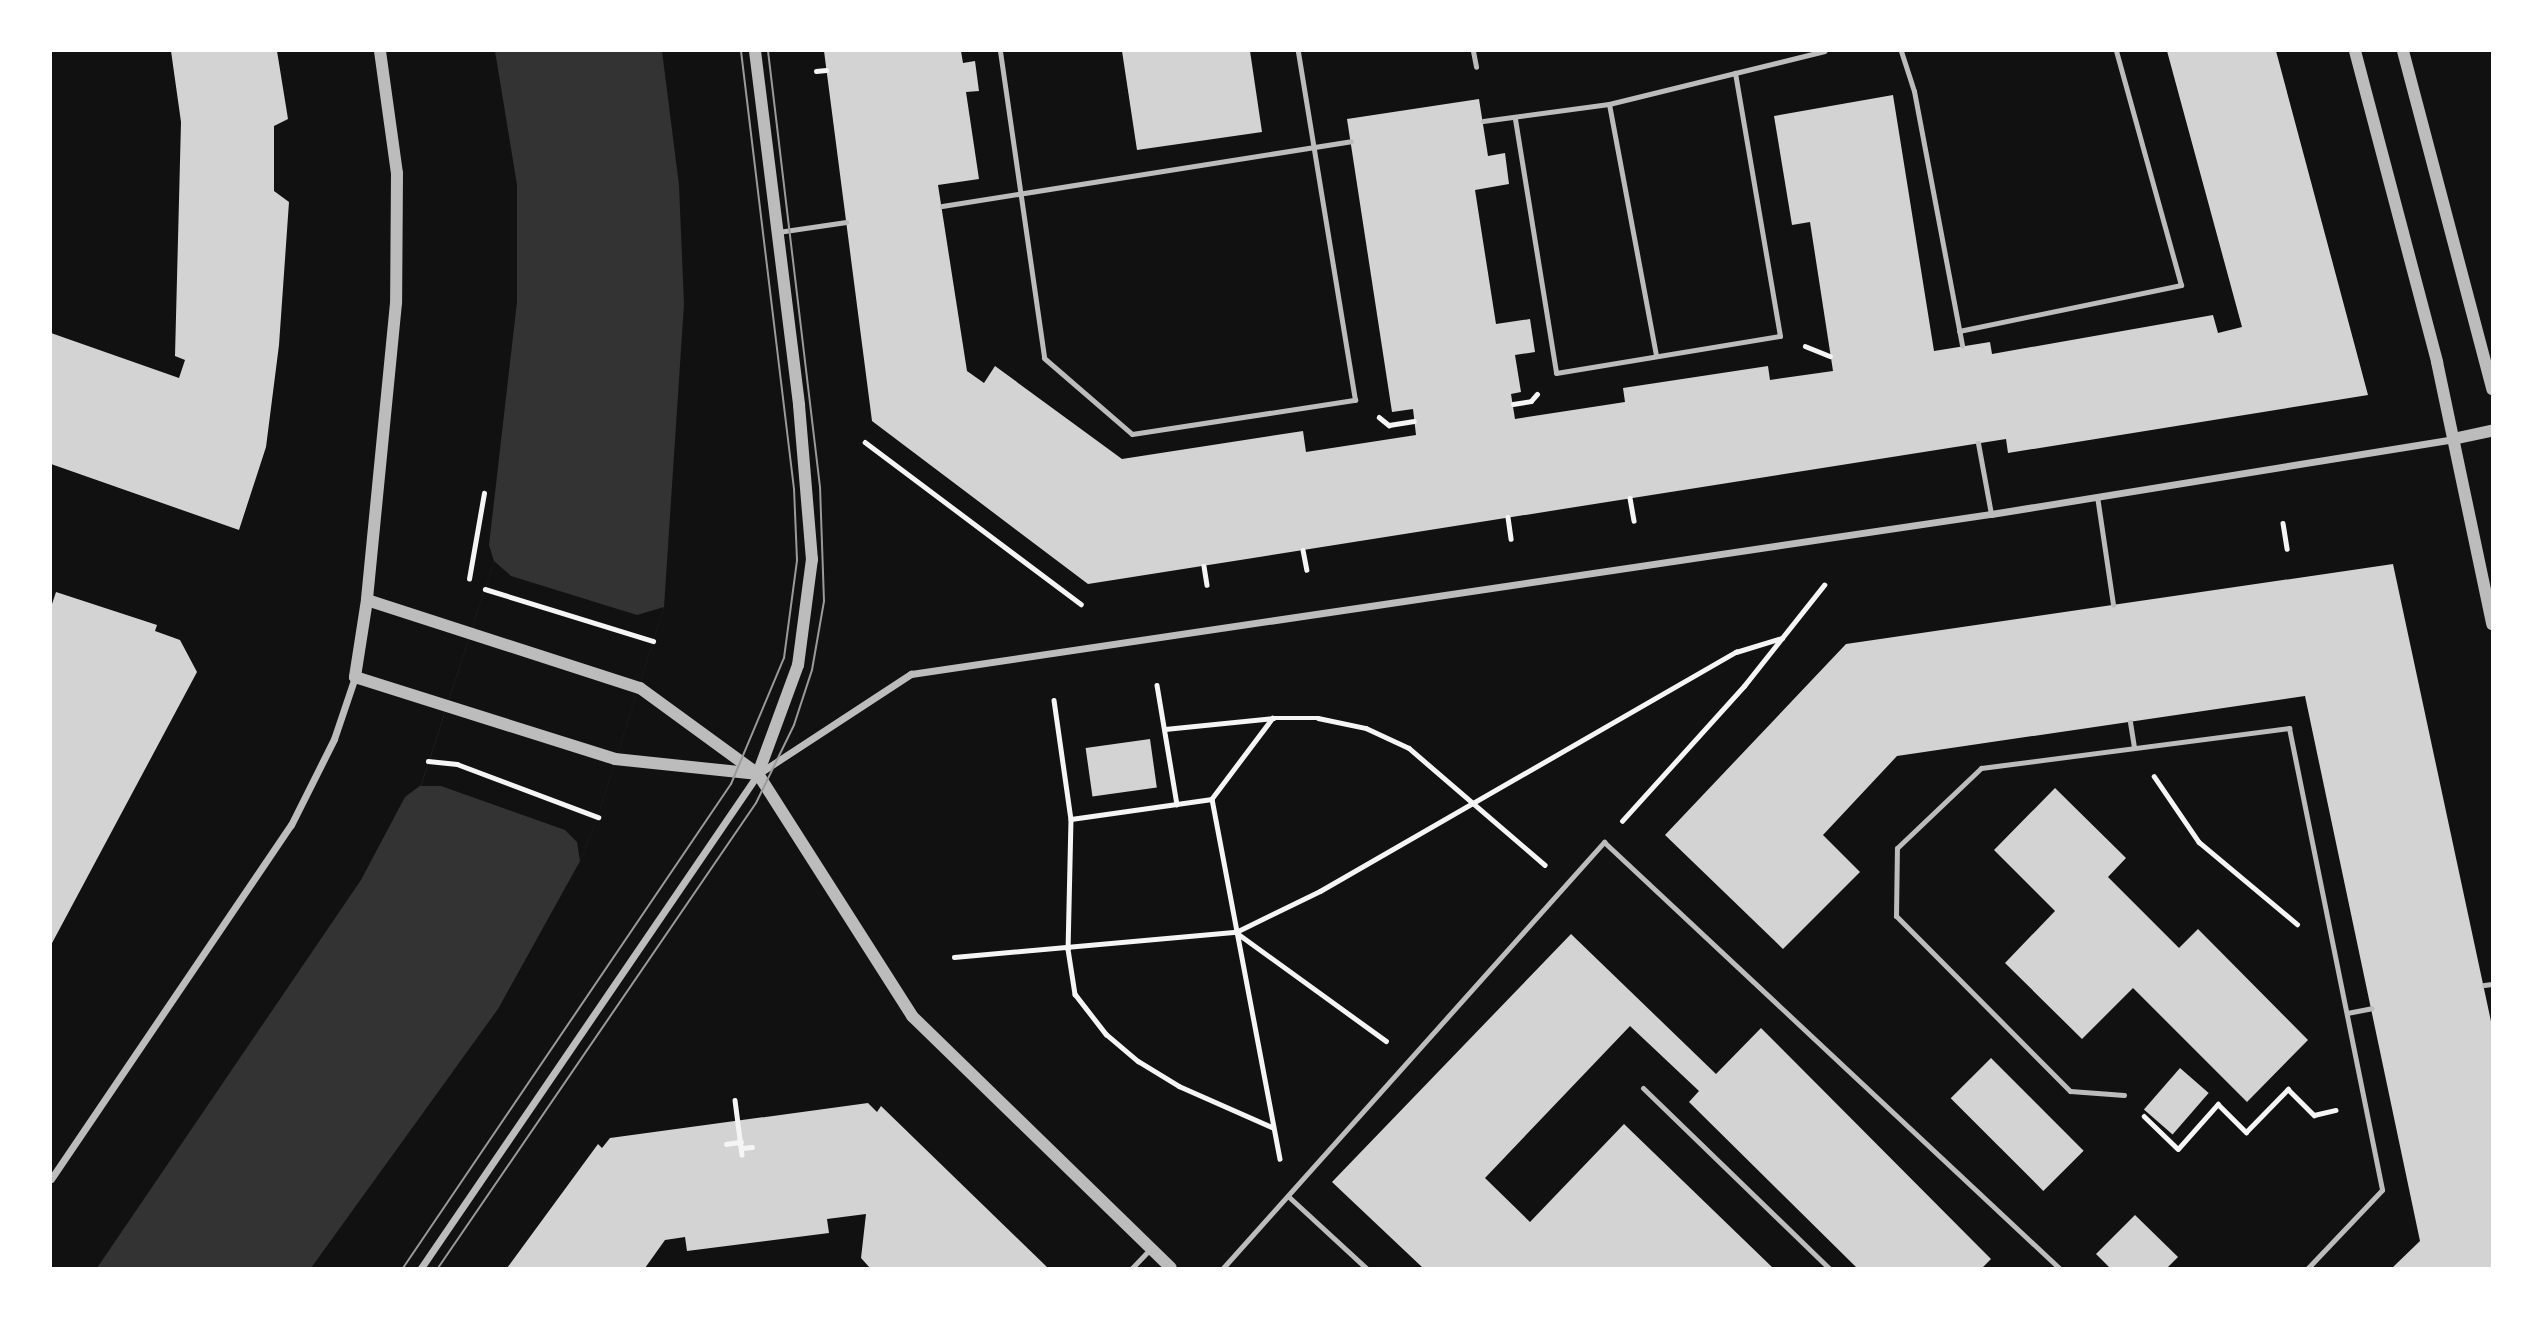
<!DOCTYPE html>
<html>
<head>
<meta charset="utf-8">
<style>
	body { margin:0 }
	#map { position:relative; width:2543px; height:1319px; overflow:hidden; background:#111; font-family:Inter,sans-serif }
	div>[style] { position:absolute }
	.water>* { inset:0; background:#333 }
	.pier>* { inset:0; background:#111 }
	.building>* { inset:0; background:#d3d3d3; transform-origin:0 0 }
	.path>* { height:4.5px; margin:-2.25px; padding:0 2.25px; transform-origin:2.25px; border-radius:2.25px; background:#f5f5f5 }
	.service>* { height:5px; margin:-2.5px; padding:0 2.5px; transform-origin:2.5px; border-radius:2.5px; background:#bcbcbc }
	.minor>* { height:7px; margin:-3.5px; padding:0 3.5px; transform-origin:3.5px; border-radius:3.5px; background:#bcbcbc }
	.tertiary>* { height:12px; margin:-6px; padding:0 6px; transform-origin:6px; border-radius:6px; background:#bcbcbc }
	.tram>* { height:2px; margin:-1px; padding:0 1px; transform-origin:1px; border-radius:1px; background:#9a9a9a }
	span { translate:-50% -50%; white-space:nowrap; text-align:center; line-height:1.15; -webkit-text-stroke:5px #fff; paint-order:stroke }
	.frame { position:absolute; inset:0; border:52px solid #fff; pointer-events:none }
</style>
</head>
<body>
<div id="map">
	<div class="water">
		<div style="clip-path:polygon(495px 51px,662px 51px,679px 185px,684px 304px,664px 607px,598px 816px,580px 861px,498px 1009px,311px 1268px,97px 1268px,361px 880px,405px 797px,421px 785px,494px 561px,489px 545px,517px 302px,517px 185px)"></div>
	</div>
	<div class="pier">
		<div style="clip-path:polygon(494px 561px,511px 576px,637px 615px,664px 607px,598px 816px,580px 861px,577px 842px,565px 830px,441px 786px,421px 786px)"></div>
	</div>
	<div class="building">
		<div style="clip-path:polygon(171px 51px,277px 51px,288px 119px,274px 126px,274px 191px,289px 202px,279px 345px,266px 447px,239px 530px,51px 464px,51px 333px,179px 378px,185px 360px,175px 356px,181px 122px)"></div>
		<div style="clip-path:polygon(824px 51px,961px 51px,963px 63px,975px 61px,979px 91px,966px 92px,979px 179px,938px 185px,967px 371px,984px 383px,995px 366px,1122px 459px,1303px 431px,1306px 452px,1416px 435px,1413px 409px,1392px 412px,1347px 119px,1479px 99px,1488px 156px,1505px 153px,1509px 184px,1475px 190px,1496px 324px,1530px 319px,1535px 352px,1515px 355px,1521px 392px,1511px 394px,1515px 419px,1625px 402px,1623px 388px,1768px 366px,1770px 380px,1833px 371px,1810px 222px,1792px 225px,1774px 116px,1893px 95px,1934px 351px,1990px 342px,1992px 354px,2213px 315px,2218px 333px,2242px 327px,2167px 51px,2276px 51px,2368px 395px,2008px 453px,2006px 439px,1088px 584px,872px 421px)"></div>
		<div style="clip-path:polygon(1122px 51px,1250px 51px,1262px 132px,1137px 150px)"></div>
		<div style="clip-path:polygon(2393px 564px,2492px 1026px,2492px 1268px,2392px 1268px,2420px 1241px,2305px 696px,1897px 756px,1823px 835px,1860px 872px,1783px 949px,1665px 835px,1846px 644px)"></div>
		<div style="clip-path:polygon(56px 592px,157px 625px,155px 631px,180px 640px,197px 672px,51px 945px,51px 607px)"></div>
		<div style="left:1150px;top:739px;width:49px;height:65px;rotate:82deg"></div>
		<div style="clip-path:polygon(2055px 788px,2126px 858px,2108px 877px,2179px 948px,2198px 929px,2308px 1040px,2247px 1102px,2133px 988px,2082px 1039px,2005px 963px,2055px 911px,1994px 850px)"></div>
		<div style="clip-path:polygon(1571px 934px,1716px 1074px,1761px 1028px,1991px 1259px,1982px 1268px,1857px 1268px,1689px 1102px,1699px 1091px,1630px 1026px,1485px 1178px,1530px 1222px,1624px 1124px,1773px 1268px,1423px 1268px,1332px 1182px)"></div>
		<div style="left:1991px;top:1058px;width:131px;height:57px;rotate:45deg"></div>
		<div style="left:2180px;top:1068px;width:38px;height:55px;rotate:41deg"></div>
		<div style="clip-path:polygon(868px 1103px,877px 1112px,881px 1106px,1048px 1268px,870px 1268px,861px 1258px,866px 1214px,827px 1219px,829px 1233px,687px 1251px,685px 1237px,665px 1240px,645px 1268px,507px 1268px,598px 1144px,602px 1148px,610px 1138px)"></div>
		<div style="clip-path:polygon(2135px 1215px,2178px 1257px,2167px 1268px,2110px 1268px,2096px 1254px)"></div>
	</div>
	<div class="path">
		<div style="left:816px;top:71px;width:10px;rotate:-6deg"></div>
		<div style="left:1805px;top:346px;width:27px;rotate:22deg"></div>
		<div style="left:1513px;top:404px;width:18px;rotate:-9deg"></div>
		<div style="left:1531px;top:401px;width:9px;rotate:-49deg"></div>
		<div style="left:1379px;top:417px;width:13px;rotate:39deg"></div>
		<div style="left:1389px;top:425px;width:25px;rotate:-9deg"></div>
		<div style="left:865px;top:442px;width:270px;rotate:36.9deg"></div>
		<div style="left:1630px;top:498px;width:23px;rotate:80deg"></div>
		<div style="left:1508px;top:517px;width:22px;rotate:82deg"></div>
		<div style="left:2283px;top:523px;width:26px;rotate:81deg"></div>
		<div style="left:1303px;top:550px;width:20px;rotate:79deg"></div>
		<div style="left:1204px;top:566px;width:19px;rotate:81deg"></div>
		<div style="left:469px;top:579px;width:87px;rotate:-80.1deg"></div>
		<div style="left:485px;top:589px;width:176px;rotate:17.2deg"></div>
		<div style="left:1157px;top:685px;width:121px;rotate:80.5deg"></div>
		<div style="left:1054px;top:700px;width:120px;rotate:81.9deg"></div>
		<div style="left:1071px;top:819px;width:130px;rotate:91.3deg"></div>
		<div style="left:1068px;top:949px;width:46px;rotate:81.2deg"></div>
		<div style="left:1075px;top:994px;width:51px;rotate:52.2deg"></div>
		<div style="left:1106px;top:1034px;width:42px;rotate:40.2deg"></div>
		<div style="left:1138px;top:1061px;width:48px;rotate:31.4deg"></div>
		<div style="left:1179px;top:1086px;width:102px;rotate:23.8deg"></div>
		<div style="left:1273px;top:718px;width:101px;rotate:127deg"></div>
		<div style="left:1212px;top:799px;width:366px;rotate:79.3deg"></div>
		<div style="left:1165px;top:729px;width:109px;rotate:-5.8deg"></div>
		<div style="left:1273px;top:718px;width:45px"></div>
		<div style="left:1318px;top:718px;width:49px;rotate:11.8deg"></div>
		<div style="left:1366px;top:728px;width:47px;rotate:24.9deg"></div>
		<div style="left:1409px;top:748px;width:179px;rotate:40.7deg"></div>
		<div style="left:428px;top:761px;width:29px;rotate:6deg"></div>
		<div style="left:457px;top:764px;width:151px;rotate:20.6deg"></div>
		<div style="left:2154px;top:776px;width:80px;rotate:55.7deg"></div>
		<div style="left:2199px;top:842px;width:128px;rotate:39.9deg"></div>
		<div style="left:1071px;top:819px;width:142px;rotate:-8.1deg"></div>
		<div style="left:1622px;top:821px;width:182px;rotate:-47.9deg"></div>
		<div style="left:1744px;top:686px;width:129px;rotate:-51.6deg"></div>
		<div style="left:1237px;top:933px;width:184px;rotate:35.9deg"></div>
		<div style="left:954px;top:957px;width:283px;rotate:-5.1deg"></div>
		<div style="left:1236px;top:932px;width:93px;rotate:-26deg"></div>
		<div style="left:1320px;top:891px;width:480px;rotate:-29.9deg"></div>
		<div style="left:1736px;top:652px;width:48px;rotate:-16.9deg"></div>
		<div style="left:735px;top:1100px;width:55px;rotate:82.7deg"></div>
		<div style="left:2144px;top:1116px;width:47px;rotate:44.1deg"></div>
		<div style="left:2178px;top:1149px;width:60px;rotate:-48.4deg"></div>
		<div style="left:2218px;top:1104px;width:40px;rotate:45deg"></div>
		<div style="left:2246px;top:1132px;width:60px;rotate:-45.7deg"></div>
		<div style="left:2288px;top:1089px;width:37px;rotate:45deg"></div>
		<div style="left:2314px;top:1115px;width:22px;rotate:-13deg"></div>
		<div style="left:726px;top:1144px;width:15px;rotate:-8deg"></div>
		<div style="left:742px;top:1148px;width:10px;rotate:-6deg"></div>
	</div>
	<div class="service">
		<div style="left:1000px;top:51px;width:310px;rotate:81.8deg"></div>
		<div style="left:1044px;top:358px;width:116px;rotate:40.8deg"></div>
		<div style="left:1132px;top:434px;width:226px;rotate:-8.7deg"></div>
		<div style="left:1355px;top:400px;width:354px;rotate:-99.3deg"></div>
		<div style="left:1473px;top:51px;width:16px;rotate:79deg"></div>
		<div style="left:1901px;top:51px;width:42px;rotate:72deg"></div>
		<div style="left:1914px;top:91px;width:259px;rotate:79.3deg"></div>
		<div style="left:1609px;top:104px;width:256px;rotate:79.4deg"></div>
		<div style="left:1515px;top:119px;width:257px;rotate:80.8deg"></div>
		<div style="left:1556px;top:373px;width:227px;rotate:-9.4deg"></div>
		<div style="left:1780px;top:336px;width:267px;rotate:-99.7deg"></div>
		<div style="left:1483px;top:121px;width:127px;rotate:-7.7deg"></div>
		<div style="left:1609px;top:104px;width:222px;rotate:-13.8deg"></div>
		<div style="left:942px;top:206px;width:414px;rotate:-9deg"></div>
		<div style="left:778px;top:232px;width:69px;rotate:-8.4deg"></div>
		<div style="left:1959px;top:331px;width:227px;rotate:-11.7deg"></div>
		<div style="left:2181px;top:285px;width:243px;rotate:-105.5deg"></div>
		<div style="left:1978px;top:443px;width:72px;rotate:79.6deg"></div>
		<div style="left:2097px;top:496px;width:110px;rotate:81.6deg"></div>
		<div style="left:2130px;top:722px;width:26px;rotate:81deg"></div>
		<div style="left:2484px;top:985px;width:8px;rotate:-7deg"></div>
		<div style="left:2347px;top:1013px;width:25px;rotate:-11deg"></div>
		<div style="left:1643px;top:1088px;width:259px;rotate:44.1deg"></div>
		<div style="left:2124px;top:1095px;width:54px;rotate:-175.8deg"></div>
		<div style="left:2070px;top:1091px;width:247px;rotate:-134.8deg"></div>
		<div style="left:1896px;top:916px;width:68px;rotate:-89.2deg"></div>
		<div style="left:1897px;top:848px;width:116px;rotate:-43.6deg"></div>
		<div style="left:1981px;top:768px;width:311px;rotate:-7.4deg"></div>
		<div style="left:2289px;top:728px;width:471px;rotate:78.6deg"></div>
		<div style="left:2382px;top:1190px;width:108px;rotate:133.5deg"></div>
		<div style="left:1289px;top:1197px;width:105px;rotate:42.7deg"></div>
		<div style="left:1132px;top:1268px;width:28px;rotate:-46deg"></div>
		<div style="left:1223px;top:1268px;width:572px;rotate:-48.19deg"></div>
		<div style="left:1604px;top:842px;width:623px;rotate:43.11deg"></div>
	</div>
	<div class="minor">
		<div style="left:51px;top:1179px;width:428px;rotate:-55.9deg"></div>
		<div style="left:291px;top:825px;width:96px;rotate:-63.4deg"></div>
		<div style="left:334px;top:739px;width:65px;rotate:-71.3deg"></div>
		<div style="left:421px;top:1268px;width:598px;rotate:-55.7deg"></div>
		<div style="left:758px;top:774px;width:183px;rotate:-33.2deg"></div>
		<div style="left:911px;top:674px;width:1092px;rotate:-8.43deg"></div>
		<div style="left:1991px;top:514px;width:468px;rotate:-9.2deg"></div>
	</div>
	<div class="tertiary">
		<div style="left:380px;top:51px;width:123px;rotate:82.1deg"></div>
		<div style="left:397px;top:173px;width:130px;rotate:90.4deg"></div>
		<div style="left:396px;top:303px;width:298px;rotate:95.6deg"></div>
		<div style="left:367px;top:600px;width:78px;rotate:98.9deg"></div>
		<div style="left:355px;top:677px;width:273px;rotate:17.5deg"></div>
		<div style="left:615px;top:759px;width:144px;rotate:6deg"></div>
		<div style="left:755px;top:51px;width:357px;rotate:82.9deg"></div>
		<div style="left:799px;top:405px;width:155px;rotate:85.2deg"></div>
		<div style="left:812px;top:559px;width:107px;rotate:97.5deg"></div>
		<div style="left:798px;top:665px;width:116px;rotate:110.2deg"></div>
		<div style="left:2355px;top:51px;width:322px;rotate:75.2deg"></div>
		<div style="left:2437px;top:362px;width:268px;rotate:78.1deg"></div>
		<div style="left:2403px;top:51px;width:350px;rotate:75.2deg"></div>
		<div style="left:2453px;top:439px;width:40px;rotate:-12deg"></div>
		<div style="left:367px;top:600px;width:287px;rotate:17.9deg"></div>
		<div style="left:640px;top:688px;width:146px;rotate:36.1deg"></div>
		<div style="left:758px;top:774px;width:287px;rotate:57.5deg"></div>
		<div style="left:912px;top:1016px;width:361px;rotate:44.2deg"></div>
	</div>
	<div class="tram">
		<div style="left:403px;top:1268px;width:585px;rotate:-55.88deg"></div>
		<div style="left:731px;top:784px;width:137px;rotate:-67.2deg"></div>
		<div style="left:784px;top:658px;width:99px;rotate:-82.4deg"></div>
		<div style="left:797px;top:560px;width:71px;rotate:-92.4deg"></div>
		<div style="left:794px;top:489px;width:441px;rotate:-96.9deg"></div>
		<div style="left:438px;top:1268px;width:563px;rotate:-55.63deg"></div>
		<div style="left:756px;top:803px;width:87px;rotate:-64deg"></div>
		<div style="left:794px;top:725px;width:58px;rotate:-71.9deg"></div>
		<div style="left:812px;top:670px;width:70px;rotate:-80.1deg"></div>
		<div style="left:824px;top:601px;width:114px;rotate:-92deg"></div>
		<div style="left:820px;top:487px;width:439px;rotate:-96.8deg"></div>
	</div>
	<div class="frame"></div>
</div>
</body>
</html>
